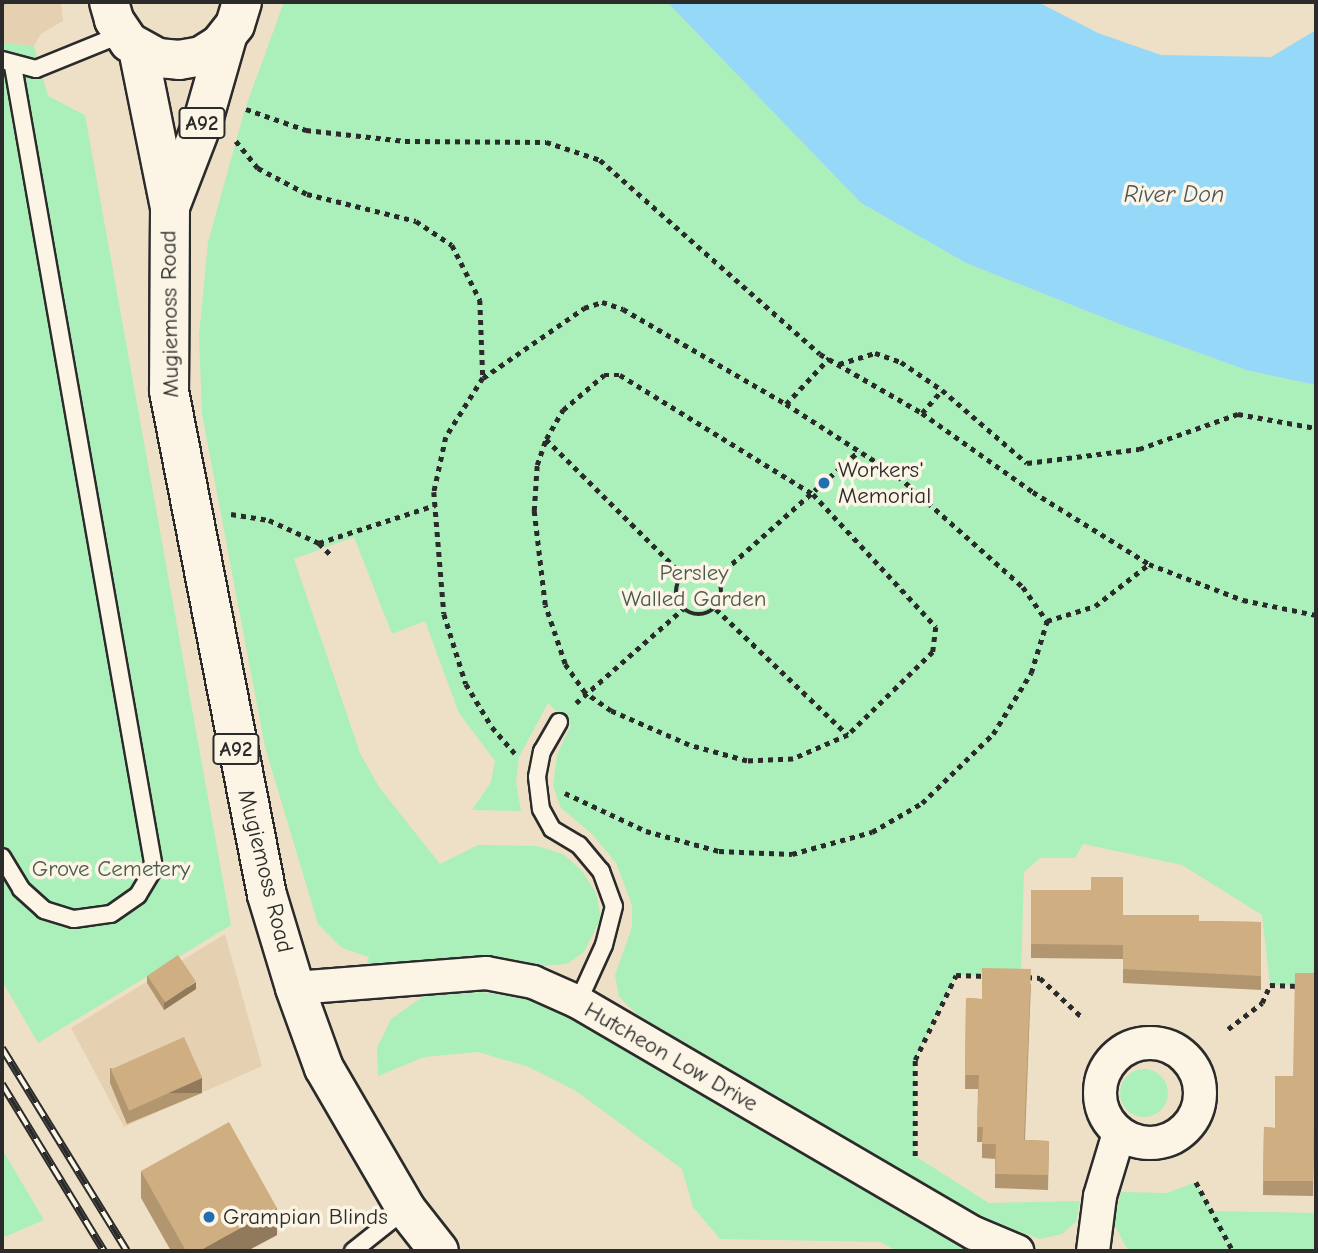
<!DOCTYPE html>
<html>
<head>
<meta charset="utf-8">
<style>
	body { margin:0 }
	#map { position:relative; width:1318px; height:1253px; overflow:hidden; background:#eee0c7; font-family:"Comic Neue",sans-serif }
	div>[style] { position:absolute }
	.built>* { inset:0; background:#e5d1b2 }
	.green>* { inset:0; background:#abefba }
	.round { border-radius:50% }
	.water>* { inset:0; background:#96d8f7 }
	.path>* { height:4.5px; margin-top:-2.25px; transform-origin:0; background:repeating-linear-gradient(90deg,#2b2b2b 0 5px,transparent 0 10px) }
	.path>.ring { margin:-2.25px; padding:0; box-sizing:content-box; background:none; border:4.5px solid #2b2b2b; border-radius:50% }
	.roads { filter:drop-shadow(2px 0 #2b2b2b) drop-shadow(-2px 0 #2b2b2b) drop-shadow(0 2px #2b2b2b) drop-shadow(0 -2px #2b2b2b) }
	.service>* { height:16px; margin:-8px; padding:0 8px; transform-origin:8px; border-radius:8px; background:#fcf5e5 }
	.minor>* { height:32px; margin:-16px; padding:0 16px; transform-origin:16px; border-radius:16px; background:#fcf5e5 }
	.minor>.ring { margin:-16px; padding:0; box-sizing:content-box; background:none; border:32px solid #fcf5e5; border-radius:50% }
	.primary>* { height:38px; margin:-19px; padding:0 19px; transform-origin:19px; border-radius:19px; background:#fcf5e5 }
	.rail>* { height:8px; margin-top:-4px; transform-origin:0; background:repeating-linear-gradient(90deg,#fcf5e5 0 16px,#2b2b2b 0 32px); box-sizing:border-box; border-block:2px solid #2b2b2b }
	.wall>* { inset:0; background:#b29670 }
	.shaded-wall>* { inset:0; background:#917a5b; transform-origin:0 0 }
	.building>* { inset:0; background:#cfae82; transform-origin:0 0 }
	.dots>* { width:19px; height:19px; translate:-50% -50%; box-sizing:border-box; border:4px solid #fcf5e5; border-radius:50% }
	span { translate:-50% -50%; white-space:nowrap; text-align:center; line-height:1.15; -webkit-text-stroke:7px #fcf5e5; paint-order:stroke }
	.shield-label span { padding:2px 5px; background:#fcf5e5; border:2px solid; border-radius:5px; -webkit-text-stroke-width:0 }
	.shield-label { font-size:21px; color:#2b2b2b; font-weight:700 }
	.street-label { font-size:23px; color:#2b2b2b }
	.poi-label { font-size:23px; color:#2b2b2b }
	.left { translate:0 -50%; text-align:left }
	.park-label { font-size:23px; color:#4b5c4f }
	.water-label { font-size:24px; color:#46565e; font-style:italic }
	.frame { position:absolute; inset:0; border:4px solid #2b2b2b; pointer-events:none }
</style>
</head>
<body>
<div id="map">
	<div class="built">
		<div style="clip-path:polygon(2px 2px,61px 2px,63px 21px,41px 34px,34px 46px,13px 47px,2px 43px)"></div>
		<div style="clip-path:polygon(225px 934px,262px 1066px,124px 1127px,71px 1028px)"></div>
	</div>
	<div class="green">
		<div style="clip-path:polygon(284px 2px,667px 2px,861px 203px,966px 263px,1122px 325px,1246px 370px,1316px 385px,1316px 986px,1270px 985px,1262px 915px,1182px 865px,1083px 844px,1075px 858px,1040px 858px,1024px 872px,1021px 977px,956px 975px,915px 1060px,915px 1156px,989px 1203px,1080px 1201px,1076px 1222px,1062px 1234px,1040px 1239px,982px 1218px,638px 1015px,619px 997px,615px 975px,632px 927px,632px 905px,616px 863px,592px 834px,561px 808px,553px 786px,557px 755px,571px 725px,548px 703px,519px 757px,516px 782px,521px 811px,472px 810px,491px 782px,495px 761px,459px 713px,425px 621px,392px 634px,354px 537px,294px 559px,360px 753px,379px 787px,440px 864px,478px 845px,537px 846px,563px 854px,582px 871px,596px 893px,601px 918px,584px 952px,567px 964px,543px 966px,484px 957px,366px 966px,369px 957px,342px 948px,318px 924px,265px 747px,202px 414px,199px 336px,208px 242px,245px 109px)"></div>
		<div style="clip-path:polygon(2px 43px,34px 46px,48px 96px,85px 115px,231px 925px,38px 1043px,2px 981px)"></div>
		<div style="clip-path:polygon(482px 992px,527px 999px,572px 1015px,974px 1251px,897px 1251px,880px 1242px,720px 1239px,693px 1207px,682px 1169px,576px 1091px,529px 1067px,478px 1052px,424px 1057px,378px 1076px,377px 1048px,391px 1019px,424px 996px)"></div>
		<div class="round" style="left:1120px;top:1069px;width:48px;height:48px"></div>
		<div style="clip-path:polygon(2px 1149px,44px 1220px,2px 1238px)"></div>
		<div style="clip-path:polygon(1196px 1182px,1213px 1211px,1316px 1213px,1316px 1251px,1132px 1251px,1126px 1247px,1114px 1224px,1121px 1192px,1167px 1193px)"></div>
	</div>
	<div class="water">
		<div style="clip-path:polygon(667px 2px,1038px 2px,1098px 33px,1161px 55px,1271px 57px,1316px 30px,1316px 385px,1246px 370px,1122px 325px,966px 263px,861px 203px)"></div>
	</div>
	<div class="path">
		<div style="left:246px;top:109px;width:64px;rotate:19.3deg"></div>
		<div style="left:306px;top:130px;width:100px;rotate:6.3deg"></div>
		<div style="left:405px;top:141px;width:141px;rotate:0.4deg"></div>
		<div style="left:546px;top:142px;width:57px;rotate:18.4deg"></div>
		<div style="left:600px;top:160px;width:293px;rotate:41.4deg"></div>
		<div style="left:820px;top:354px;width:118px;rotate:30deg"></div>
		<div style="left:922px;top:413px;width:136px;rotate:35.4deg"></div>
		<div style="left:1033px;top:492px;width:137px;rotate:31.8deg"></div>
		<div style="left:236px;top:141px;width:35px;rotate:51deg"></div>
		<div style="left:258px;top:168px;width:55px;rotate:28deg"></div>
		<div style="left:307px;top:194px;width:112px;rotate:13.9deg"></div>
		<div style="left:416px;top:221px;width:43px;rotate:33.7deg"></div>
		<div style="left:452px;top:245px;width:62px;rotate:63deg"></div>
		<div style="left:480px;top:300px;width:78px;rotate:87.8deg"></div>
		<div style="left:483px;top:378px;width:70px;rotate:122.1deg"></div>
		<div style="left:446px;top:437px;width:56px;rotate:102.3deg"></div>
		<div style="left:434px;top:492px;width:122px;rotate:85.3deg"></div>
		<div style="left:444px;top:614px;width:73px;rotate:72.6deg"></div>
		<div style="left:466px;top:684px;width:50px;rotate:58.8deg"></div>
		<div style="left:492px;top:727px;width:35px;rotate:49deg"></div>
		<div style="left:839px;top:364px;width:38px;rotate:-17deg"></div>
		<div style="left:875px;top:353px;width:28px;rotate:19deg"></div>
		<div style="left:901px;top:362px;width:50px;rotate:34.3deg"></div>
		<div style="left:942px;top:390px;width:112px;rotate:40.7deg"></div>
		<div style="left:1027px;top:463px;width:113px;rotate:-7.1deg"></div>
		<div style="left:1139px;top:449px;width:105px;rotate:-19.5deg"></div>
		<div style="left:1238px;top:414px;width:79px;rotate:10.2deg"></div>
		<div style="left:604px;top:375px;width:16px"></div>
		<div style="left:620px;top:375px;width:227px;rotate:31.7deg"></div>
		<div style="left:813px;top:494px;width:181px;rotate:47.2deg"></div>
		<div style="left:936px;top:627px;width:25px;rotate:97deg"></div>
		<div style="left:933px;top:652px;width:119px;rotate:135.7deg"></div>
		<div style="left:848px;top:735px;width:60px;rotate:156.4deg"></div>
		<div style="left:793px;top:759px;width:46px;rotate:177.5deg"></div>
		<div style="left:747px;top:761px;width:60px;rotate:-164.6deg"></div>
		<div style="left:689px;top:745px;width:85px;rotate:-156.4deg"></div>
		<div style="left:611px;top:711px;width:32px;rotate:-145deg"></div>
		<div style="left:585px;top:693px;width:35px;rotate:-125deg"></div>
		<div style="left:565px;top:664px;width:62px;rotate:-108.7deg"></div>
		<div style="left:545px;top:605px;width:95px;rotate:-96.7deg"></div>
		<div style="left:534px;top:511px;width:46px;rotate:-86.3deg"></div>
		<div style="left:537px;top:465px;width:28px;rotate:-71deg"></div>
		<div style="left:546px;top:439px;width:34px;rotate:-60deg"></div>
		<div style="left:563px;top:410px;width:54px;rotate:-40.5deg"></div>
		<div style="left:483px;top:378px;width:123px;rotate:-34.7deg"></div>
		<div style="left:584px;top:308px;width:19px;rotate:-18deg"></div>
		<div style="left:602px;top:302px;width:22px;rotate:18deg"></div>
		<div style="left:623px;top:309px;width:189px;rotate:30.2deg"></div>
		<div style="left:786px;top:404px;width:133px;rotate:32.7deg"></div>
		<div style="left:898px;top:476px;width:167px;rotate:41.6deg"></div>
		<div style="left:1023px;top:587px;width:42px;rotate:54.8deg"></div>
		<div style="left:1047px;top:621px;width:50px;rotate:-17.4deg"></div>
		<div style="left:1095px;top:606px;width:68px;rotate:-37.9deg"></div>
		<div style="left:1149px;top:564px;width:101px;rotate:21deg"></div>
		<div style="left:1243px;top:600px;width:75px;rotate:11.6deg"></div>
		<div style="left:786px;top:404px;width:63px;rotate:-46.9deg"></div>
		<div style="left:922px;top:413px;width:30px;rotate:-49deg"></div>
		<div style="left:546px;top:439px;width:193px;rotate:44.8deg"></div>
		<div style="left:231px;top:514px;width:38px;rotate:9deg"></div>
		<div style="left:269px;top:520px;width:55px;rotate:24.7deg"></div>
		<div style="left:319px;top:543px;width:17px;rotate:45deg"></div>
		<div style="left:319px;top:543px;width:122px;rotate:-18.1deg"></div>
		<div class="ring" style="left:676px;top:569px;width:41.5px;height:41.5px"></div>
		<div style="left:717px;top:577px;width:190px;rotate:-41.6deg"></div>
		<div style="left:716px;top:609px;width:182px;rotate:43.7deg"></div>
		<div style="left:576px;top:703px;width:142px;rotate:-41.3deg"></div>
		<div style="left:565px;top:793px;width:89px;rotate:25.1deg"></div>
		<div style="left:646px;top:831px;width:76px;rotate:15.3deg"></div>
		<div style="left:719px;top:851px;width:73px;rotate:2.4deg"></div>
		<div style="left:792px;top:854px;width:83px;rotate:-15.4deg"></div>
		<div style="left:872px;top:832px;width:58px;rotate:-30.1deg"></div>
		<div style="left:922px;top:803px;width:99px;rotate:-44.2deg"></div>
		<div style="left:993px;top:734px;width:72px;rotate:-58.1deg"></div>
		<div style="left:1031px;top:673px;width:54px;rotate:-72.9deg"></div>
		<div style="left:1027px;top:977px;width:13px;rotate:4deg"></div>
		<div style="left:1040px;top:978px;width:60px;rotate:43deg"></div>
		<div style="left:1228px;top:1029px;width:43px;rotate:-37.4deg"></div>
		<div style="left:1262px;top:1003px;width:20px;rotate:-66deg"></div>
		<div style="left:1270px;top:985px;width:29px;rotate:2deg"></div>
		<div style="left:915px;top:1156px;width:96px;rotate:-90deg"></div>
		<div style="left:915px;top:1060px;width:94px;rotate:-64.2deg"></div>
		<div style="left:956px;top:975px;width:31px;rotate:2deg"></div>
		<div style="left:1196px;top:1182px;width:78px;rotate:61.8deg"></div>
	</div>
	<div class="roads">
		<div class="service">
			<div style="left:2px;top:60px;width:35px;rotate:15deg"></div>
			<div style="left:36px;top:69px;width:93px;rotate:-22.1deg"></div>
			<div style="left:559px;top:722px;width:34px;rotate:120deg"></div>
			<div style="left:542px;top:751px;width:26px;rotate:101deg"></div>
			<div style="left:537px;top:777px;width:32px;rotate:83deg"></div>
			<div style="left:541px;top:809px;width:23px;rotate:61deg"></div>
			<div style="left:552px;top:829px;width:31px;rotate:31deg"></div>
			<div style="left:579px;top:845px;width:34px;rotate:50deg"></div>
			<div style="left:601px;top:871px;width:37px;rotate:70deg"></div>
			<div style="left:614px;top:906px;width:40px;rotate:104.4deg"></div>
			<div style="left:604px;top:945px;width:63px;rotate:114.5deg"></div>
			<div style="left:2px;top:857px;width:37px;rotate:59deg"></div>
			<div style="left:21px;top:889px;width:31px;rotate:42deg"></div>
			<div style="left:44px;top:910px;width:31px;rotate:17deg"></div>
			<div style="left:74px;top:919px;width:37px;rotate:-8deg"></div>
			<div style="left:111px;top:914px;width:33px;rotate:-35deg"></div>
			<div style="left:138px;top:895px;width:31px;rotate:-59deg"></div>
			<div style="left:154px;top:868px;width:814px;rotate:-99.97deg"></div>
			<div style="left:353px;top:1251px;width:68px;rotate:-38.4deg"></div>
		</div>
		<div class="minor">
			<div style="left:295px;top:988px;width:192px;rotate:-4.5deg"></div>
			<div style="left:486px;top:973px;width:48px;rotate:10.8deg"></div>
			<div style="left:533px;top:982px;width:49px;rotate:24deg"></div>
			<div style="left:578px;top:1002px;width:458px;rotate:30.3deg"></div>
			<div style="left:974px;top:1233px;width:47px;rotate:22.7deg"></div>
			<div class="ring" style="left:1100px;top:1043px;width:68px;height:68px"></div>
			<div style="left:1093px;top:1251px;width:55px;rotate:-82.7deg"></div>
			<div style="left:1100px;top:1196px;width:66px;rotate:-73.2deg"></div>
		</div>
		<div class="primary">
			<div style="left:109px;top:2px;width:19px;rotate:74deg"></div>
			<div style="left:114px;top:20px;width:27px;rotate:56deg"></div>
			<div style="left:129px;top:42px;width:33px;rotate:29deg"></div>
			<div style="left:158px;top:58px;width:21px;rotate:5deg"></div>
			<div style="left:179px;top:60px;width:22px;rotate:-10deg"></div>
			<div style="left:201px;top:56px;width:22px;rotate:-32deg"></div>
			<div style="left:220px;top:44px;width:24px;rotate:-52deg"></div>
			<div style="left:235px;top:25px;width:24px;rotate:-73deg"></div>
			<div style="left:227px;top:37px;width:91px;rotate:106deg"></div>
			<div style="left:202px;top:124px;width:89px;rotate:111.1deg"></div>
			<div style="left:170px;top:207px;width:184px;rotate:90.3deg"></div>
			<div style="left:169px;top:391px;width:513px;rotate:79deg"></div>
			<div style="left:267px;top:895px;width:97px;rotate:73.2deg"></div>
			<div style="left:295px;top:988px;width:85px;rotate:70.1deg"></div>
			<div style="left:324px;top:1068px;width:163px;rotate:59.8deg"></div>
			<div style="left:406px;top:1209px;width:53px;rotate:51.8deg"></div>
			<div style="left:138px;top:49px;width:161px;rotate:78.6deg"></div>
		</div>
	</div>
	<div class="rail">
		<div style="left:2px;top:1048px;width:238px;rotate:58.4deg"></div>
		<div style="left:2px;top:1084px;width:196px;rotate:58.6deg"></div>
	</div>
	<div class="wall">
		<div style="clip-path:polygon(1031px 890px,1123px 915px,1199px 921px,1261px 922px,1261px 990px,1123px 983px,1123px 959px,1031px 958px)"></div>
		<div style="clip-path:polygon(1316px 973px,1316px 1143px,1314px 1142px,1313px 1196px,1263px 1195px,1264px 1127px,1275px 1128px,1293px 1076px)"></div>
		<div style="clip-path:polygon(147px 976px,196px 989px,164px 1010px,147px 983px)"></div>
		<div style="clip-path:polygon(1031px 984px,1025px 1140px,1049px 1141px,1048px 1190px,995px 1188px,995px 1159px,982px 1158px,982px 1142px,977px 1142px,978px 1089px,965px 1089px,966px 998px,982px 999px)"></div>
		<div style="clip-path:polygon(110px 1068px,202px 1093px,127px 1124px,110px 1083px)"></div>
		<div style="clip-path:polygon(141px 1171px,277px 1235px,247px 1251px,171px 1251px,141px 1198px)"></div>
	</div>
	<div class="shaded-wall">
		<div style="clip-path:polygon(2px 2px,13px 2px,2px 5px)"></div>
		<div style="clip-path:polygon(196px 982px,196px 989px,164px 1010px,164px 1003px)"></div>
		<div style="left:202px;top:1078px;width:15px;height:81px;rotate:90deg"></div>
		<div style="clip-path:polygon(277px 1208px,277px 1235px,247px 1251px,199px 1251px)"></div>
	</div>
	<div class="building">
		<div style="clip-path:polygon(1091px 877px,1123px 877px,1123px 915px,1199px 915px,1199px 921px,1261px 922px,1261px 976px,1123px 969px,1123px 945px,1031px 944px,1031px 890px,1091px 890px)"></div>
		<div style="left:178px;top:955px;width:32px;height:37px;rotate:56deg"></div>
		<div style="clip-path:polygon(982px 968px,1031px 969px,1024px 1140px,1049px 1141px,1048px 1175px,995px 1174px,996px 1144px,982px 1144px,983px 1127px,977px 1127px,979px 1075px,965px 1075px,966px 998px,982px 999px)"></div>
		<div style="clip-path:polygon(1295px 973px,1316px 973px,1316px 1128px,1314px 1128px,1313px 1181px,1263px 1181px,1264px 1127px,1275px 1128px,1275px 1076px,1293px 1076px)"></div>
		<div style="left:184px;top:1037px;width:45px;height:80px;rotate:66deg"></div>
		<div style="clip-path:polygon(229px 1122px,277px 1208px,199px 1251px,186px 1251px,141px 1171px)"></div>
	</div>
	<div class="dots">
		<div style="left:824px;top:483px;background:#1f6fb2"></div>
		<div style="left:209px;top:1217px;background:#1f6fb2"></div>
	</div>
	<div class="shield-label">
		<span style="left:202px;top:123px">A92</span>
		<span style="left:236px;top:749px">A92</span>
	</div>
	<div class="street-label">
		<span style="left:170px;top:314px;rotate:-91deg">Mugiemoss Road</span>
		<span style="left:265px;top:871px;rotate:76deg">Mugiemoss Road</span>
		<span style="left:671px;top:1057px;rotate:30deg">Hutcheon Low Drive</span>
	</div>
	<div class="poi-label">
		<span class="left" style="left:838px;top:483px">Workers'<br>Memorial</span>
		<span class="left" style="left:223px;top:1217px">Grampian Blinds</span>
	</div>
	<div class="park-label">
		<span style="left:694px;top:586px">Persley<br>Walled Garden</span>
		<span style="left:111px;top:869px">Grove Cemetery</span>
	</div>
	<div class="water-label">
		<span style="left:1174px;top:195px">River Don</span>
	</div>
	<div class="frame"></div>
</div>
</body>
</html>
